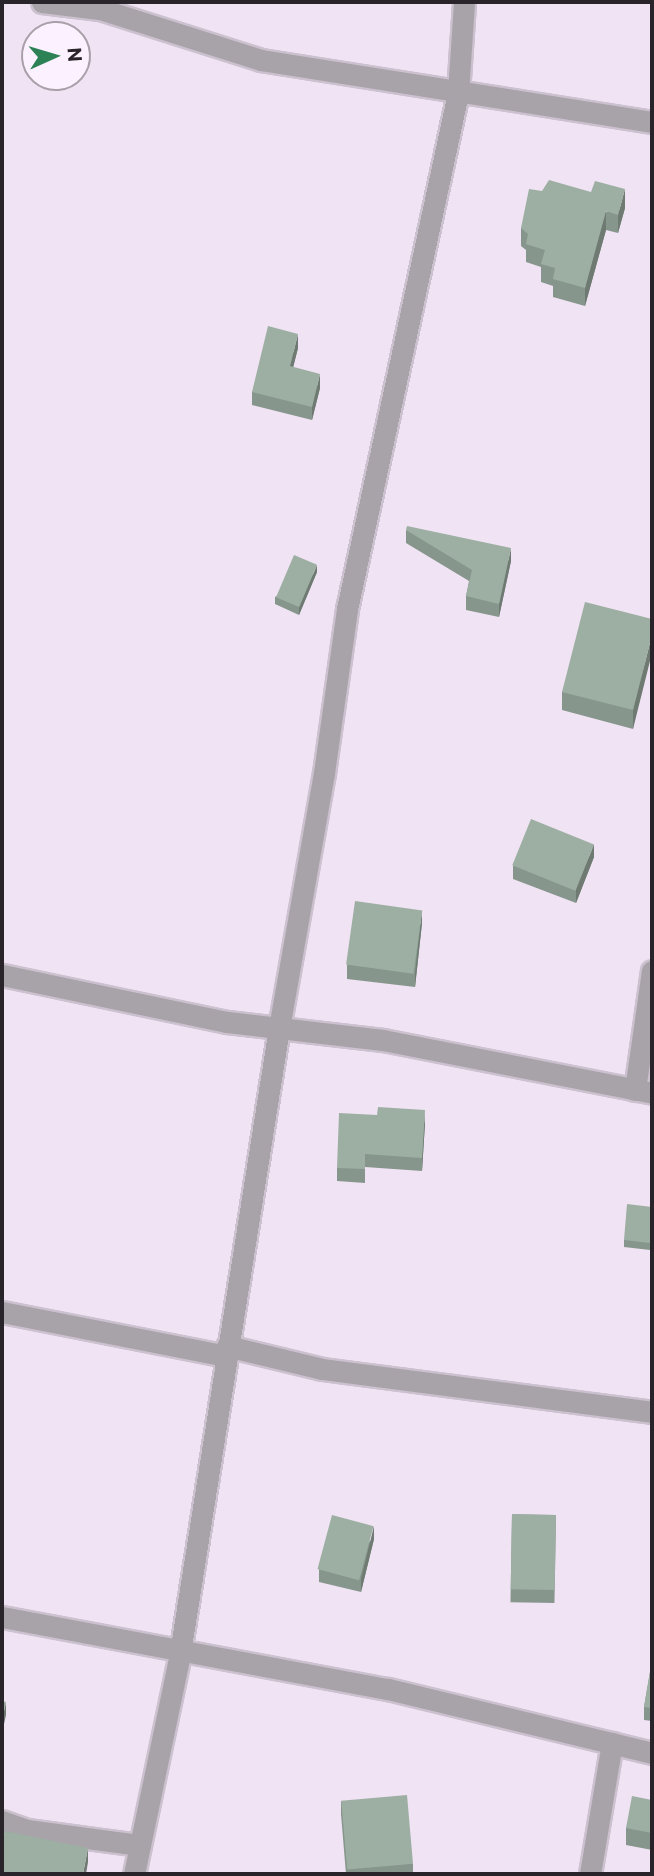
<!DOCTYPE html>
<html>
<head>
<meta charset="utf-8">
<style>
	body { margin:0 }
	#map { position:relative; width:654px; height:1876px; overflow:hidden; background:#f0e3f3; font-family:Commissioner,sans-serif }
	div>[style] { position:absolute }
	.roads { filter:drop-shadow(2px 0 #ccc1cf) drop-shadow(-2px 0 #ccc1cf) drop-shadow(0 2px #ccc1cf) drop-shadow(0 -2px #ccc1cf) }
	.street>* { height:21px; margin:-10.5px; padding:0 10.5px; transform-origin:10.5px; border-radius:10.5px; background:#a8a2a9 }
	.wall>* { inset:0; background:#87968c; transform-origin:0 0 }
	.shaded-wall>* { inset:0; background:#6e7a72 }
	.building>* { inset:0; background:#9dafa3; transform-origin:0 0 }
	span { translate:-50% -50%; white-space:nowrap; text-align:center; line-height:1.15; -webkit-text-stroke:7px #fcf1fe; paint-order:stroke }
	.frame { position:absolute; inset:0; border:4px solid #29242a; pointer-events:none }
	.north { position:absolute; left:21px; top:21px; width:70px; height:70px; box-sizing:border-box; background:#fcf1fe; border:2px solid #a89fa9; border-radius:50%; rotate:86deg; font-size:19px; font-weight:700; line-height:28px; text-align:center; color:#29242a }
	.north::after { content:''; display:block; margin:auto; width:24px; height:32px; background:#2d8255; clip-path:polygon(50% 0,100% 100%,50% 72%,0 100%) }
</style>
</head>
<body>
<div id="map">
	<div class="roads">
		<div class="street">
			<div style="left:42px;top:2px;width:58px;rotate:6.9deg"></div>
			<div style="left:100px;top:9px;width:169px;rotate:17.6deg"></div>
			<div style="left:261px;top:60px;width:396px;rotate:9deg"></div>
			<div style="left:2px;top:975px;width:230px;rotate:11.8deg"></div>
			<div style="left:227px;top:1022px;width:157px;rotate:6.6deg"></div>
			<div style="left:383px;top:1040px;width:274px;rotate:11.1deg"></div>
			<div style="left:635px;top:1090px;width:120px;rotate:-81.9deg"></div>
			<div style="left:2px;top:1312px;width:228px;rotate:11.1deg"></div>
			<div style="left:227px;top:1346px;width:98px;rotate:13.6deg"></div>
			<div style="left:322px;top:1369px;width:333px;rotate:7.4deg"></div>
			<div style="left:2px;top:1617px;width:393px;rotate:10.6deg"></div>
			<div style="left:388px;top:1689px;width:272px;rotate:13.6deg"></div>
			<div style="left:2px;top:1821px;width:27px;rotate:20deg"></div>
			<div style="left:27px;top:1830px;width:114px;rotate:7.6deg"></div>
			<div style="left:134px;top:1874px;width:226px;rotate:-78.2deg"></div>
			<div style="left:180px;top:1653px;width:633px;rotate:-81deg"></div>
			<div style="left:279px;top:1028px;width:259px;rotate:-80deg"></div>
			<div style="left:324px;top:773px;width:166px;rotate:-82deg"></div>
			<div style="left:347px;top:609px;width:528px;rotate:-77.86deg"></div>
			<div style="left:458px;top:93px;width:91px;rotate:-86.2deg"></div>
			<div style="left:590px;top:1874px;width:133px;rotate:-80.5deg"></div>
		</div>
	</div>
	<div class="wall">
		<div style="clip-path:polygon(625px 208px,618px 233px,606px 230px,585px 306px,553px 297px,553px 286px,541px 282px,541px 267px,526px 262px,526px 250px,521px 246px,521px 228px)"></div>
		<div style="clip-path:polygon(298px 348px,293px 367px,320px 388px,312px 420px,252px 405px,252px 392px)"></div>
		<div style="clip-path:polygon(406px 530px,511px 561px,499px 617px,466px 610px,466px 596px,469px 581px,406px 543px)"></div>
		<div style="clip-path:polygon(317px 572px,299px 615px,275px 604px,275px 597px)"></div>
		<div style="clip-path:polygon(652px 619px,633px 729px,562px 710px,562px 692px)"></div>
		<div style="clip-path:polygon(594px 857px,576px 903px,513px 879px,513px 866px)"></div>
		<div style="clip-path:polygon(422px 923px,415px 987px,347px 979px,347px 965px)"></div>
		<div style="clip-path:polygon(425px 1123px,422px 1171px,365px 1167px,365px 1183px,337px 1181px,337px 1168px)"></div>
		<div style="clip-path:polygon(652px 1207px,650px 1250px,624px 1247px,624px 1240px)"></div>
		<div style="left:556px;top:1515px;width:88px;height:44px;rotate:91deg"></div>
		<div style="clip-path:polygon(374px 1539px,361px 1592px,319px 1582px,319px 1569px)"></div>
		<div style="clip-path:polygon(652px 1660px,652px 1721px,644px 1720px,644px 1707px)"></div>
		<div style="clip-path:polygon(652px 1800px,652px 1850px,626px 1845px,626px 1828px)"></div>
		<div style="clip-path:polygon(341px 1801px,413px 1864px,413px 1874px,346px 1874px,341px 1814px)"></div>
	</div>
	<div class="shaded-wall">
		<div style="clip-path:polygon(625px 189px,625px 208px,618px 233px,618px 215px)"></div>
		<div style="clip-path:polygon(606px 211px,606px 230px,585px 306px,585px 288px)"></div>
		<div style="clip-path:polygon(298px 334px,298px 348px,290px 380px,290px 366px)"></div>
		<div style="clip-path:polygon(320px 374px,320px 388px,312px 420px,312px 407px)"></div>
		<div style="clip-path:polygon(511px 548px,511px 561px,499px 617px,499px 604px)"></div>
		<div style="clip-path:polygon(317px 565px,317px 572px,299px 615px,299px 608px)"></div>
		<div style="clip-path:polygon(652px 635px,652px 653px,633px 729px,633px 710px)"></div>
		<div style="clip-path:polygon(594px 844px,594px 857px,576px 903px,576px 890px)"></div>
		<div style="clip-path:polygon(422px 910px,422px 923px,415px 987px,415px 974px)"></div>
		<div style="clip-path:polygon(425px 1110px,425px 1123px,422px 1171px,422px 1158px)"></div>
		<div style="clip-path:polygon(374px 1526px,374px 1539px,361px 1592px,361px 1579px)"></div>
		<div style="clip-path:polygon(6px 1702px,6px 1715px,2px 1733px,2px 1720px)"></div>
		<div style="clip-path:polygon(88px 1848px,88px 1862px,86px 1874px,83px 1874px)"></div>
	</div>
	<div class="building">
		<div style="clip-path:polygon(549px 180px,591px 192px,595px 181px,625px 189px,618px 215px,606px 211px,585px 288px,553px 279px,555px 268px,541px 264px,545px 250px,526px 244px,528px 234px,521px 228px,529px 189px,542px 191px)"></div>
		<div style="clip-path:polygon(268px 326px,298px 334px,290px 366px,320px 374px,312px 407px,252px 392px)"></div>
		<div style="clip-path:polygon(407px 526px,511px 548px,499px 604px,466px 596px,472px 570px,406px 530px)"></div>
		<div style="left:294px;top:555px;width:25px;height:46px;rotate:23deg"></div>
		<div style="clip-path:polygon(585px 602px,652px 619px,652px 635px,633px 710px,562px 692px)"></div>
		<div style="left:531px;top:819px;width:68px;height:50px;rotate:22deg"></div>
		<div style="left:355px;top:901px;width:68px;height:64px;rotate:8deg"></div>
		<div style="clip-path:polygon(378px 1107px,425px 1110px,422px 1158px,365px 1154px,365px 1169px,337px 1168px,339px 1113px,377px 1115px)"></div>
		<div style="clip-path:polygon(627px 1204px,652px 1207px,652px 1222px,650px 1243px,624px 1240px)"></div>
		<div style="left:332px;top:1515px;width:43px;height:56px;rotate:15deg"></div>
		<div style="left:556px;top:1515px;width:75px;height:44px;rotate:91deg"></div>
		<div style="clip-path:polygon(652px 1660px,652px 1708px,644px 1707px)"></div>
		<div style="clip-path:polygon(2px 1701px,6px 1702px,2px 1720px)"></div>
		<div style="left:407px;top:1795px;width:69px;height:66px;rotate:85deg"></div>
		<div style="clip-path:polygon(632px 1796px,652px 1800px,652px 1833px,626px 1828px)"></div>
		<div style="clip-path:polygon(5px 1831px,88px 1848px,83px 1874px,2px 1874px,2px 1846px)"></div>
	</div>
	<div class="frame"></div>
	<div class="north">N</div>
</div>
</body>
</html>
